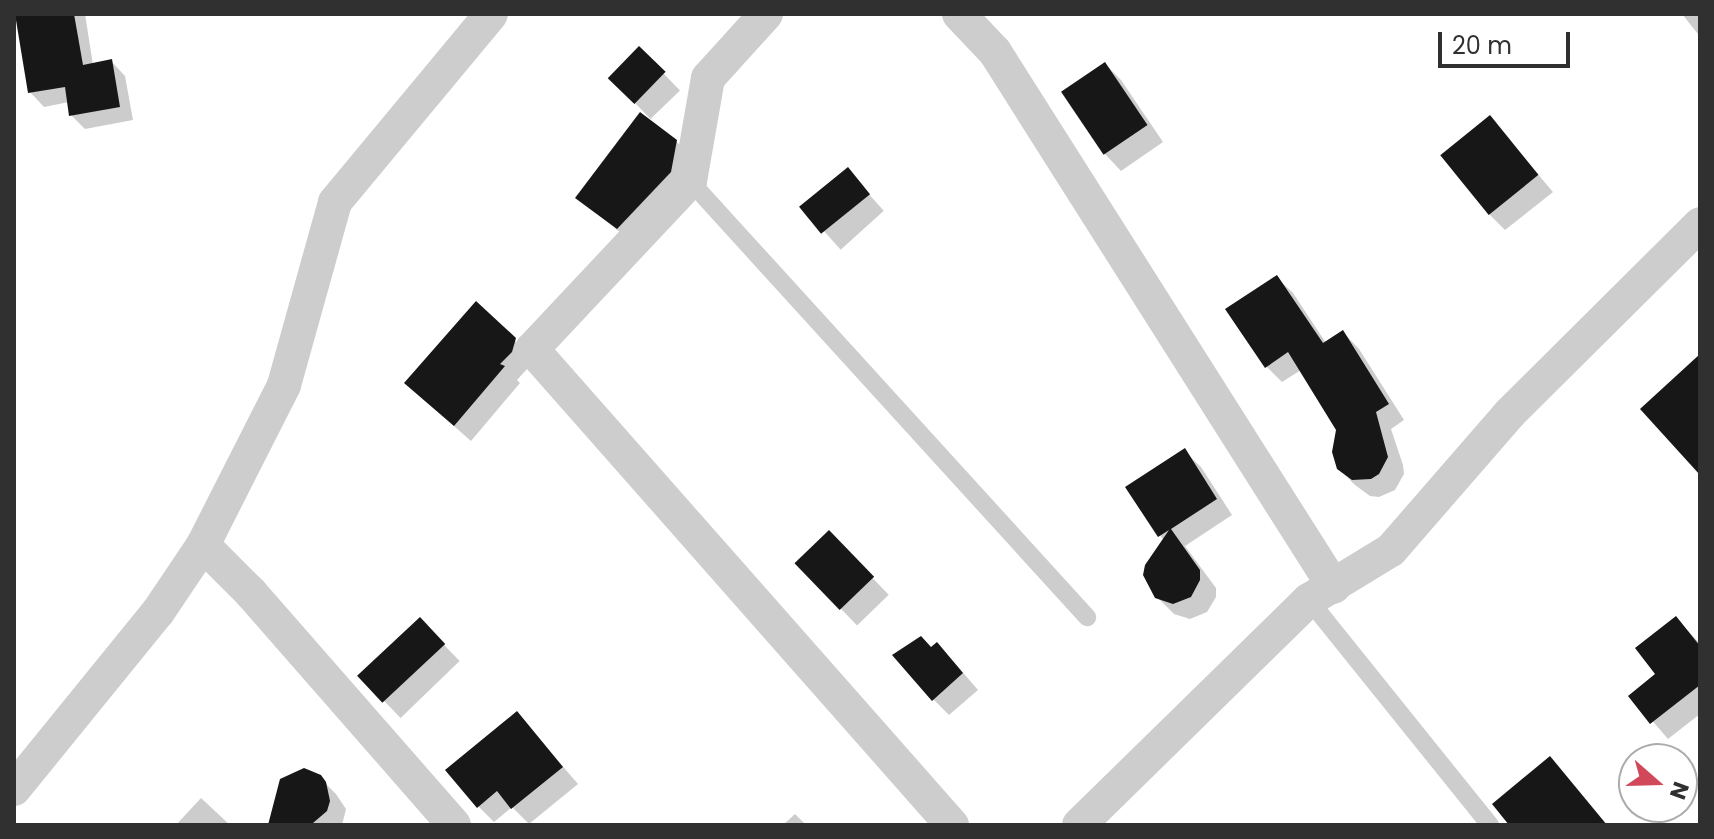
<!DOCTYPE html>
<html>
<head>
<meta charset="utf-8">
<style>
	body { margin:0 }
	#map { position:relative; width:1714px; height:839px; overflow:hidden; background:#fff; font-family:Poppins,sans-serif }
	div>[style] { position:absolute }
	.shadow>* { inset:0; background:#0003; transform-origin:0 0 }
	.building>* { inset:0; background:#171717; transform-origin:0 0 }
	.service>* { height:18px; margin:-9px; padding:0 9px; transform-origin:9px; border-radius:9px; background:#cdcdcd }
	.minor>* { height:34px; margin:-17px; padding:0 17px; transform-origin:17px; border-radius:17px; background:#cdcdcd }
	span { translate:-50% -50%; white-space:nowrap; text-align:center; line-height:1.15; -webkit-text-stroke:8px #fff; paint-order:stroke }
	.frame { position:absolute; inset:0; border:16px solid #303030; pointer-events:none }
	.north { position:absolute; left:1618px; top:743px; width:80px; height:80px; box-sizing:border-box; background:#fff; border:2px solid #acacac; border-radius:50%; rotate:110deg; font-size:22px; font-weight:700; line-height:32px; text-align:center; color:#303030 }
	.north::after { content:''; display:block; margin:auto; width:28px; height:36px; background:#d0485a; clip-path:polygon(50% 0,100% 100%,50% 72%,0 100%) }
	.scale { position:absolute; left:1438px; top:32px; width:132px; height:36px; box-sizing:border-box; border:4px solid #303030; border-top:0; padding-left:10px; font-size:24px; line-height:28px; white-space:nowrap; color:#303030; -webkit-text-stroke:6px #fff; paint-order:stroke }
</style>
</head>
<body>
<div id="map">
	<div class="shadow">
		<div style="clip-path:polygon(17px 14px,85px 14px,93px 65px,111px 61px,125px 76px,133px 120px,85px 129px,71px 115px,69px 102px,44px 107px,30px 92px)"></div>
		<div style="clip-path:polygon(1682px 14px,1700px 14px,1700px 36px,1698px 34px)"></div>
		<div style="left:639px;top:48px;width:59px;height:41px;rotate:46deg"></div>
		<div style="clip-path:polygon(1105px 64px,1121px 80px,1163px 142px,1121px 171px,1105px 154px)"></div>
		<div style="clip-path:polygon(1490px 118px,1553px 192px,1505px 230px,1489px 214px)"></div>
		<div style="clip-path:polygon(676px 141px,692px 158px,634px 244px,578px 197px)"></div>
		<div style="left:847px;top:170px;width:55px;height:58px;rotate:48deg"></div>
		<div style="clip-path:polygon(1276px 277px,1293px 293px,1326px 343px,1343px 332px,1359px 349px,1404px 420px,1391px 429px,1403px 465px,1404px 474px,1395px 490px,1379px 497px,1370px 496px,1355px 485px,1338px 468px,1338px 429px,1301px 370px,1282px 382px,1266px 366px)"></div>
		<div style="clip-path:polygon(514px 340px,531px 356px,528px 368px,517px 380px,520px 383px,471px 441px,423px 399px)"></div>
		<div style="clip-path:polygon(1184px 451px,1201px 467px,1232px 515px,1185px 546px,1216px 588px,1216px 597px,1207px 612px,1190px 619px,1174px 614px,1157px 597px,1164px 541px,1128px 487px)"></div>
		<div style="left:829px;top:533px;width:86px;height:44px;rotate:46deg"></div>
		<div style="clip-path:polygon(1676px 618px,1700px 644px,1700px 714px,1668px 739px,1631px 696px,1658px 675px)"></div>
		<div style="left:420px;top:620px;width:57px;height:82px;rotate:46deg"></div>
		<div style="clip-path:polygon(932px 650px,953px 661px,978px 690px,949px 715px,933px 699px)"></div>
		<div style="clip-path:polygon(517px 713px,578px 784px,529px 824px,512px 807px,494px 822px,478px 806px)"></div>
		<div style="clip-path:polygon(303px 770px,319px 777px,336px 794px,346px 809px,342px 825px,285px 825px,272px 812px,281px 780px)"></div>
		<div style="clip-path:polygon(201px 798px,230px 825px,176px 825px)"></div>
		<div style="clip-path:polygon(795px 814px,806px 825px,783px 825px)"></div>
	</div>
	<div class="building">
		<div style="clip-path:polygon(15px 14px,74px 14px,83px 65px,112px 59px,120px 107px,69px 116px,65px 87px,28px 93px)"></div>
		<div style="left:639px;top:46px;width:37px;height:45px;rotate:44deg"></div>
		<div style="left:1105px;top:62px;width:76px;height:53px;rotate:56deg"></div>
		<div style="clip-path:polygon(640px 112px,677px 140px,671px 172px,617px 229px,575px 198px)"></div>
		<div style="left:1490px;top:115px;width:77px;height:64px;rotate:51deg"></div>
		<div style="left:848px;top:167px;width:35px;height:63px;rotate:51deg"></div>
		<div style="clip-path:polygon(1277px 275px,1323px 343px,1343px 330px,1389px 404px,1376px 412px,1388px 457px,1379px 474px,1371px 479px,1352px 480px,1337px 469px,1332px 452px,1336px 430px,1288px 352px,1265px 368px,1225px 309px)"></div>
		<div style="clip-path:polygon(476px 301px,516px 338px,512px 352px,500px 364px,505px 366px,454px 426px,404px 383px)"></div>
		<div style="clip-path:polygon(1700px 354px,1700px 475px,1640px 409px)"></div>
		<div style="clip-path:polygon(1185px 448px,1217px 499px,1171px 529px,1200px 570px,1200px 580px,1191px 597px,1173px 604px,1155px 598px,1143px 575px,1145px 565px,1169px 530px,1158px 537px,1125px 487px)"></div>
		<div style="left:829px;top:530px;width:65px;height:48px;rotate:46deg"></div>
		<div style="clip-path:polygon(1676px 616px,1700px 646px,1700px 685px,1650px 724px,1628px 696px,1655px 674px,1635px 648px)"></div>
		<div style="left:420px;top:617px;width:37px;height:86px;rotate:47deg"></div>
		<div style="clip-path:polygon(921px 636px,931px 647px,937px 642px,963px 673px,932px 701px,892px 655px)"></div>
		<div style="clip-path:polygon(517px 711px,563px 767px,511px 809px,497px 791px,477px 808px,445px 770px)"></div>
		<div style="clip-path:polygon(1550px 756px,1607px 825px,1509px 825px,1492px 804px)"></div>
		<div style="clip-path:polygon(304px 768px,321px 775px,326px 782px,330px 801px,327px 811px,313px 823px,268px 825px,280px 779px)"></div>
	</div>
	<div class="service">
		<div style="left:690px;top:181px;width:590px;rotate:47.68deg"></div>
		<div style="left:1309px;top:600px;width:289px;rotate:51.2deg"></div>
	</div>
	<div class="minor">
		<div style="left:766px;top:14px;width:86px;rotate:132.2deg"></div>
		<div style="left:708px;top:78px;width:105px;rotate:99.9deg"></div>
		<div style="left:690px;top:181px;width:231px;rotate:133.2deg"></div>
		<div style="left:532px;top:349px;width:635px;rotate:48.58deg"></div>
		<div style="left:959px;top:14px;width:52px;rotate:46.5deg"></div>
		<div style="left:995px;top:52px;width:633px;rotate:57.64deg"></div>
		<div style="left:203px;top:545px;width:68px;rotate:45deg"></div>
		<div style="left:251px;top:593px;width:308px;rotate:48.8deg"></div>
		<div style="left:14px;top:789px;width:228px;rotate:-50.9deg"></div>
		<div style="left:158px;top:612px;width:81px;rotate:-56.1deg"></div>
		<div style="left:203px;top:545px;width:179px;rotate:-63.1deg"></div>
		<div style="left:284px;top:385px;width:190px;rotate:-74.4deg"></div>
		<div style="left:335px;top:202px;width:244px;rotate:-50.3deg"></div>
		<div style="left:1079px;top:825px;width:322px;rotate:-44.4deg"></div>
		<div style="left:1309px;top:600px;width:96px;rotate:-31.4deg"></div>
		<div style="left:1391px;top:550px;width:181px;rotate:-49deg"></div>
		<div style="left:1510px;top:413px;width:268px;rotate:-44.8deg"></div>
	</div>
	<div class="frame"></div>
	<div class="north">N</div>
	<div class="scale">20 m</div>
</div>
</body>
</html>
